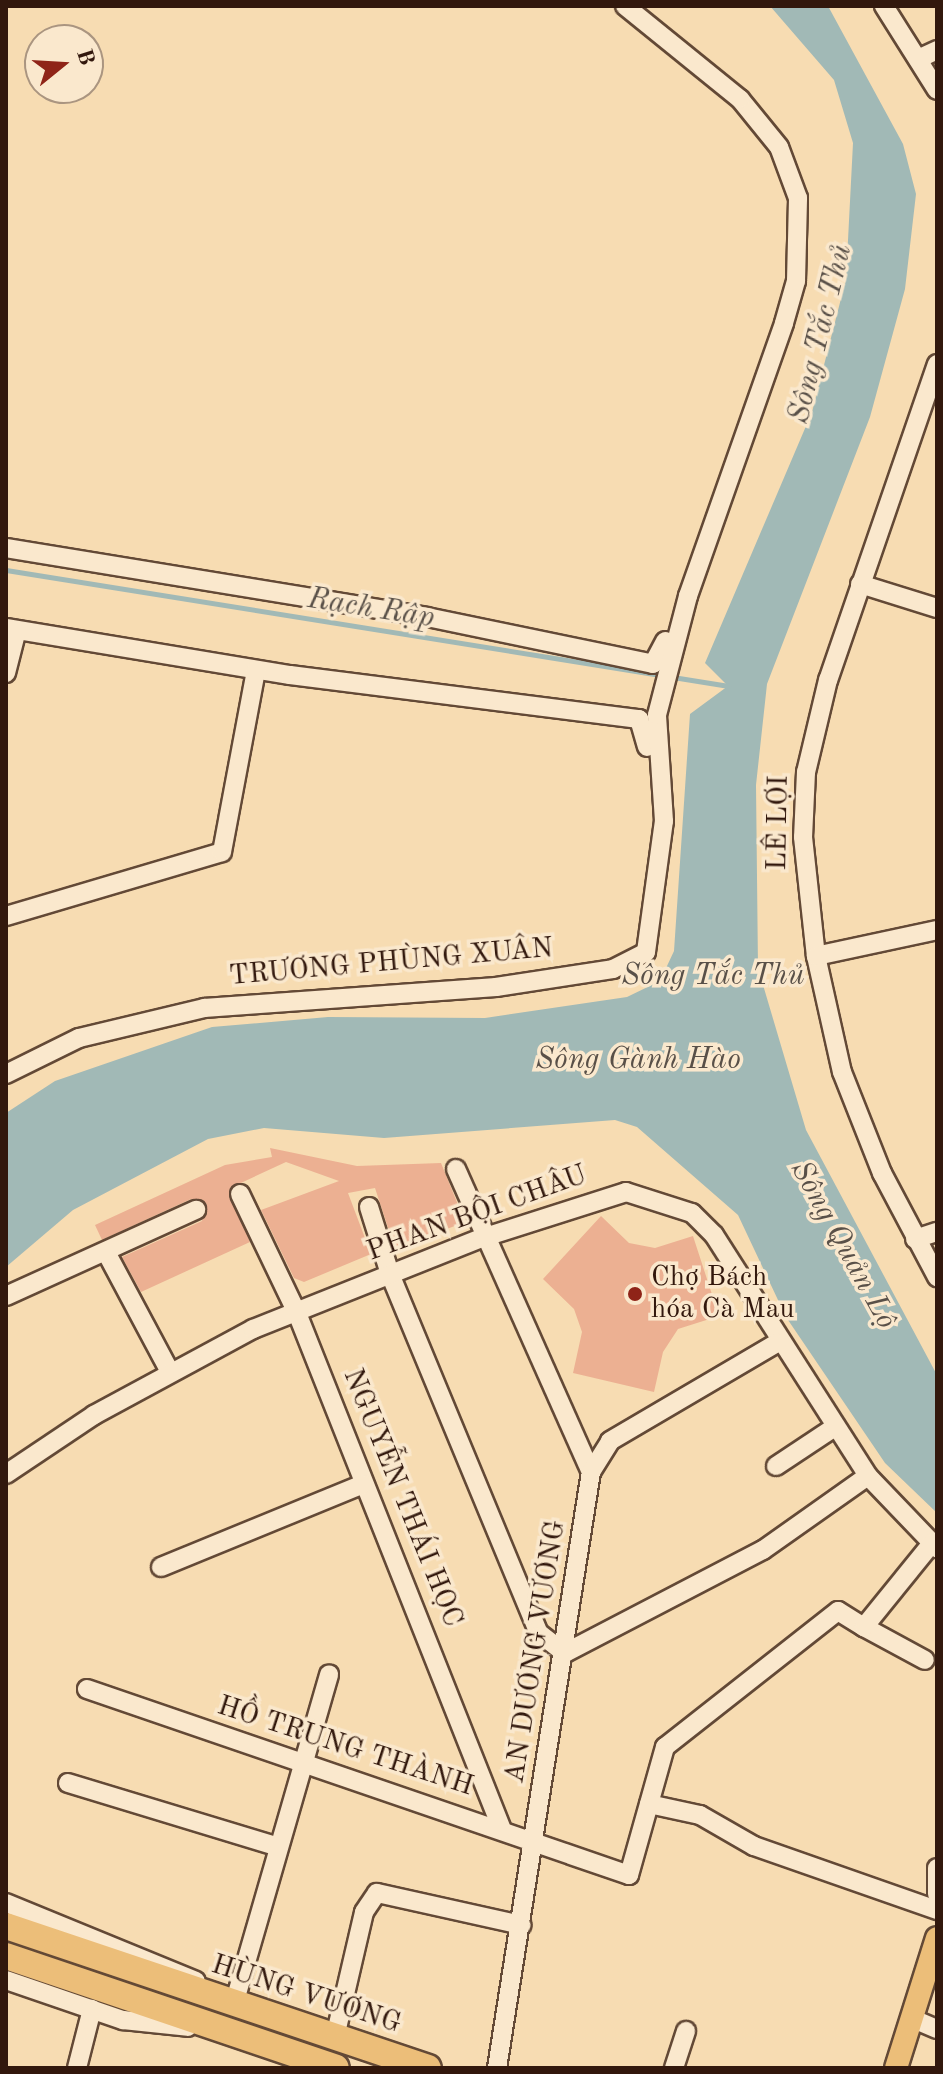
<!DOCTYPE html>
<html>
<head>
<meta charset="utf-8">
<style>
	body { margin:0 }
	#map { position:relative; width:943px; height:2074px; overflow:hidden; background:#f7dcb2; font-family:"Old Standard TT",serif }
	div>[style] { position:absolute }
	.water>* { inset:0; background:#a1b9b6 }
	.stream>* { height:5px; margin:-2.5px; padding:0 2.5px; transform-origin:2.5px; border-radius:2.5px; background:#a1b9b6 }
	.building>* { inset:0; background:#ecb092 }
	.roads { filter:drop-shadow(2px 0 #634936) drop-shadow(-2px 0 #634936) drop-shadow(0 2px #634936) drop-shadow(0 -2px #634936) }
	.minor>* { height:18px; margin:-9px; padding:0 9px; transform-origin:9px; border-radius:9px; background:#fae8cd }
	.major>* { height:22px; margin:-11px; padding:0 11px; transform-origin:11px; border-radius:11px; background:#ecbe79 }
	.highway>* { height:26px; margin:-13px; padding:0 13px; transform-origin:13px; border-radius:13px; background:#ecbe79 }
	.dots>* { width:22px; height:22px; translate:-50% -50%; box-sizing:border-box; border:4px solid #fae8cd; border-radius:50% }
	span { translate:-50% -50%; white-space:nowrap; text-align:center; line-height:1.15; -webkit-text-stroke:7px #fae8cd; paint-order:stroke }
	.street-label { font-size:28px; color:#32180d }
	.poi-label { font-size:28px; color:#32180d }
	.left { translate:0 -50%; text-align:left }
	.water-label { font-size:30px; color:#595048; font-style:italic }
	.frame { position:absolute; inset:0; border:8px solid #32180d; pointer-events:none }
	.north { position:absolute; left:24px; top:24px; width:80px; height:80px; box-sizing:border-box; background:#fae8cd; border:2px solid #aa9580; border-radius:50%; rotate:72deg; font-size:22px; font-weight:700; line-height:32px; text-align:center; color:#32180d }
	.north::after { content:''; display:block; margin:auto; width:28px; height:36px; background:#8f2418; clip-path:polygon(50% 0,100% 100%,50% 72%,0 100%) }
</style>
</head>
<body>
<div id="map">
	<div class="water">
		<div style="clip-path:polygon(770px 6px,828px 6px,903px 144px,916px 194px,905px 289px,870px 417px,767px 684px,756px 785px,758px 968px,806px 1130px,937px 1375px,937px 1513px,885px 1463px,786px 1317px,738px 1215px,637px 1127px,615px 1120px,384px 1138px,264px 1128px,208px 1139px,73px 1210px,6px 1267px,6px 1113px,55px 1081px,212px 1027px,328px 1017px,485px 1018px,627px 997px,660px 981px,674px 951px,690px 714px,728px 686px,705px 663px,812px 412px,846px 279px,853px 143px,834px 80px)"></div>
	</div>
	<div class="stream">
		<div style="left:6px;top:570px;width:732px;rotate:9.12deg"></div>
	</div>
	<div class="building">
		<div style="clip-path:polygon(270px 1148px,357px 1166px,441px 1163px,465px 1222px,395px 1249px,375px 1188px,348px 1193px,371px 1254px,304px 1282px,294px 1278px,261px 1210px,339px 1181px,286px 1162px,230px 1188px,250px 1242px,141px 1292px,122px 1257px,202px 1221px,207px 1204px,191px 1199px,102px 1240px,95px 1225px,225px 1165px,272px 1157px)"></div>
		<div style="clip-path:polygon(601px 1216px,629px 1243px,655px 1248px,693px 1236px,719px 1316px,678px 1329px,663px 1352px,654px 1392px,573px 1373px,582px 1332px,574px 1309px,543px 1279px)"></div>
	</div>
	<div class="roads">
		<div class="minor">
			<div style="left:884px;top:6px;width:99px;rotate:57.8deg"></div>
			<div style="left:918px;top:59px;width:21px;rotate:-25deg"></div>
			<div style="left:937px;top:364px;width:334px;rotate:109deg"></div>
			<div style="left:828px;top:680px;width:95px;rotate:103.4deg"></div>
			<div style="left:806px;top:772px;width:65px;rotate:92.6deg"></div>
			<div style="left:803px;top:837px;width:120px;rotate:83.8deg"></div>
			<div style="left:816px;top:956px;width:119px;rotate:77.4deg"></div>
			<div style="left:842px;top:1072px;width:109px;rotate:68.4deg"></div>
			<div style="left:882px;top:1173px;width:118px;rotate:62.1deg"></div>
			<div style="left:6px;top:548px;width:427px;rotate:9.3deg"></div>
			<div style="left:427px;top:617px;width:231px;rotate:11.7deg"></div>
			<div style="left:653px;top:664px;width:26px;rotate:-62deg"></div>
			<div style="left:860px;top:584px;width:81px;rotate:17.3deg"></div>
			<div style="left:6px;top:628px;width:288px;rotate:9.4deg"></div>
			<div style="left:290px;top:675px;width:352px;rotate:7.2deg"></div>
			<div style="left:639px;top:719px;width:29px;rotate:74deg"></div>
			<div style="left:6px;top:673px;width:44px;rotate:-75.7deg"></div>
			<div style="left:6px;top:916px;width:225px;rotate:-16.5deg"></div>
			<div style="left:222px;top:852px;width:185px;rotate:-79.4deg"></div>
			<div style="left:816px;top:956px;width:124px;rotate:-12.1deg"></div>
			<div style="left:6px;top:1074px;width:81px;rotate:-26.3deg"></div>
			<div style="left:79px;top:1038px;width:129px;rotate:-13.5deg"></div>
			<div style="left:204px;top:1008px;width:293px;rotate:-4.1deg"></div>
			<div style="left:496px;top:987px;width:118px;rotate:-8.7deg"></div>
			<div style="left:613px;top:969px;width:37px;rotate:-27deg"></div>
			<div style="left:646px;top:952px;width:132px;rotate:-82.2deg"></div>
			<div style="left:664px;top:821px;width:106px;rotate:-93.8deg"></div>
			<div style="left:657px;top:715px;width:123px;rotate:-75.4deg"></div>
			<div style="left:688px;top:596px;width:289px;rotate:-70.6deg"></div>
			<div style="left:784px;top:323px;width:44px;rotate:-74.1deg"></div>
			<div style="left:796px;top:281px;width:83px;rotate:-88.6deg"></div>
			<div style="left:798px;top:198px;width:54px;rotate:-110.4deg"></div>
			<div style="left:779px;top:147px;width:62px;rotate:-129.1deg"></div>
			<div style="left:740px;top:99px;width:148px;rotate:-141deg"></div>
			<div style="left:456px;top:1169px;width:332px;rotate:66deg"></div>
			<div style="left:240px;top:1194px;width:132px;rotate:64.4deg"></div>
			<div style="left:297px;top:1313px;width:553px;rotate:68.35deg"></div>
			<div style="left:369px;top:1207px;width:70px;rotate:72.6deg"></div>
			<div style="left:390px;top:1274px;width:389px;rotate:67.5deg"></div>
			<div style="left:539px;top:1633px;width:33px;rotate:38deg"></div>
			<div style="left:915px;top:1239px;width:23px;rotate:-18deg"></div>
			<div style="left:106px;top:1252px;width:136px;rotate:61.9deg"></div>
			<div style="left:6px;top:1296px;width:209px;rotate:-24.4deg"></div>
			<div style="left:776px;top:1466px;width:71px;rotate:-33.5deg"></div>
			<div style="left:6px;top:1474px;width:106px;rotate:-33.8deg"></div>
			<div style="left:94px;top:1415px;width:181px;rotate:-28.4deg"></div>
			<div style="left:253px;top:1329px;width:246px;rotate:-21.7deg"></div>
			<div style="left:482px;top:1238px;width:151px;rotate:-17.7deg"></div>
			<div style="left:626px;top:1192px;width:69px;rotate:17.7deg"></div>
			<div style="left:692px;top:1213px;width:31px;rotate:45deg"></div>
			<div style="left:714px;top:1235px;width:286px;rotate:57.4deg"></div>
			<div style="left:868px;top:1476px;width:100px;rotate:46.2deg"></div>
			<div style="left:161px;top:1567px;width:218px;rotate:-22.3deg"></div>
			<div style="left:864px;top:1627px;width:69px;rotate:28.4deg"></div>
			<div style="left:565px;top:1653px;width:223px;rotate:-27.5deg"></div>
			<div style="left:763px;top:1550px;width:128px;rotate:-35.2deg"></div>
			<div style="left:87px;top:1689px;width:573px;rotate:18.94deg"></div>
			<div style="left:629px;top:1875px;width:133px;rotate:-74.3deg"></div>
			<div style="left:665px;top:1747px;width:220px;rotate:-38.2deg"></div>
			<div style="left:838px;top:1611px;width:31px;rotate:32deg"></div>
			<div style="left:864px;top:1627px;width:108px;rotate:-51deg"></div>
			<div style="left:68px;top:1783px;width:220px;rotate:16.9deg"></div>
			<div style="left:649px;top:1804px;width:52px;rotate:12.2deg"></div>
			<div style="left:700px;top:1815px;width:62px;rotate:29.9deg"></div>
			<div style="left:754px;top:1846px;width:194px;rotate:19.3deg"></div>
			<div style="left:937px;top:1868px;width:26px;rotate:90deg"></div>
			<div style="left:6px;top:1903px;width:205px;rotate:22.3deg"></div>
			<div style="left:6px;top:1980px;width:124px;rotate:18.9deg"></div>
			<div style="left:123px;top:2020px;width:65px;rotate:6.1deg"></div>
			<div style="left:225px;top:1998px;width:11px;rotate:34deg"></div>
			<div style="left:234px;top:2004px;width:343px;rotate:-73.9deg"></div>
			<div style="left:911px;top:2018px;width:28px;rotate:23deg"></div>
			<div style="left:335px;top:2037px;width:128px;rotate:-76.9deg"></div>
			<div style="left:364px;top:1912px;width:23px;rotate:-56deg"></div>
			<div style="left:377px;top:1893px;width:148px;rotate:12.5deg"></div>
			<div style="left:77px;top:2068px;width:61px;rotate:-75.7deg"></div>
			<div style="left:497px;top:2068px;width:603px;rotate:-81.04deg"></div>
			<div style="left:591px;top:1472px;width:36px;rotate:-58deg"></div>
			<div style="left:610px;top:1441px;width:194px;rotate:-30.4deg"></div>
			<div style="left:674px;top:2068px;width:39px;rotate:-72deg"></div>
		</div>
		<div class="major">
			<div style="left:896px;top:2068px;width:136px;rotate:-72.5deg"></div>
		</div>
		<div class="highway">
			<div style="left:6px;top:1926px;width:445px;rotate:18.6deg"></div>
			<div style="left:6px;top:1956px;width:348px;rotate:18.7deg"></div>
		</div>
	</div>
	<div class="dots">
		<div style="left:635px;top:1294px;background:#8f2418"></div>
	</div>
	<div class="street-label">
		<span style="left:779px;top:823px;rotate:-89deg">LÊ LỢI</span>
		<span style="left:391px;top:963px;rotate:-5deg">TRƯƠNG PHÙNG XUÂN</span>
		<span style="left:477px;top:1214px;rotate:-20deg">PHAN BỘI CHÂU</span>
		<span style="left:402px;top:1498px;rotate:68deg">NGUYỄN THÁI HỌC</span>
		<span style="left:536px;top:1652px;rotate:-81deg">AN DƯƠNG VƯƠNG</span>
		<span style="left:345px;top:1747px;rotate:18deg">HỒ TRUNG THÀNH</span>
		<span style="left:306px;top:1995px;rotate:18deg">HÙNG VƯƠNG</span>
	</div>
	<div class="poi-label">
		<span class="left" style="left:651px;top:1294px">Chợ Bách<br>hóa Cà Mau</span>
	</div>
	<div class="water-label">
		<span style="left:821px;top:334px;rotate:-76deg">Sông Tắc Thủ</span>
		<span style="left:371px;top:609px;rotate:9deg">Rạch Rập</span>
		<span style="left:713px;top:976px">Sông Tắc Thủ</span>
		<span style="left:638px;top:1060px">Sông Gành Hào</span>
		<span style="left:843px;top:1245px;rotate:61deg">Sông Quản Lộ</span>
	</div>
	<div class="frame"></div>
	<div class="north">B</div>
</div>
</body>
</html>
